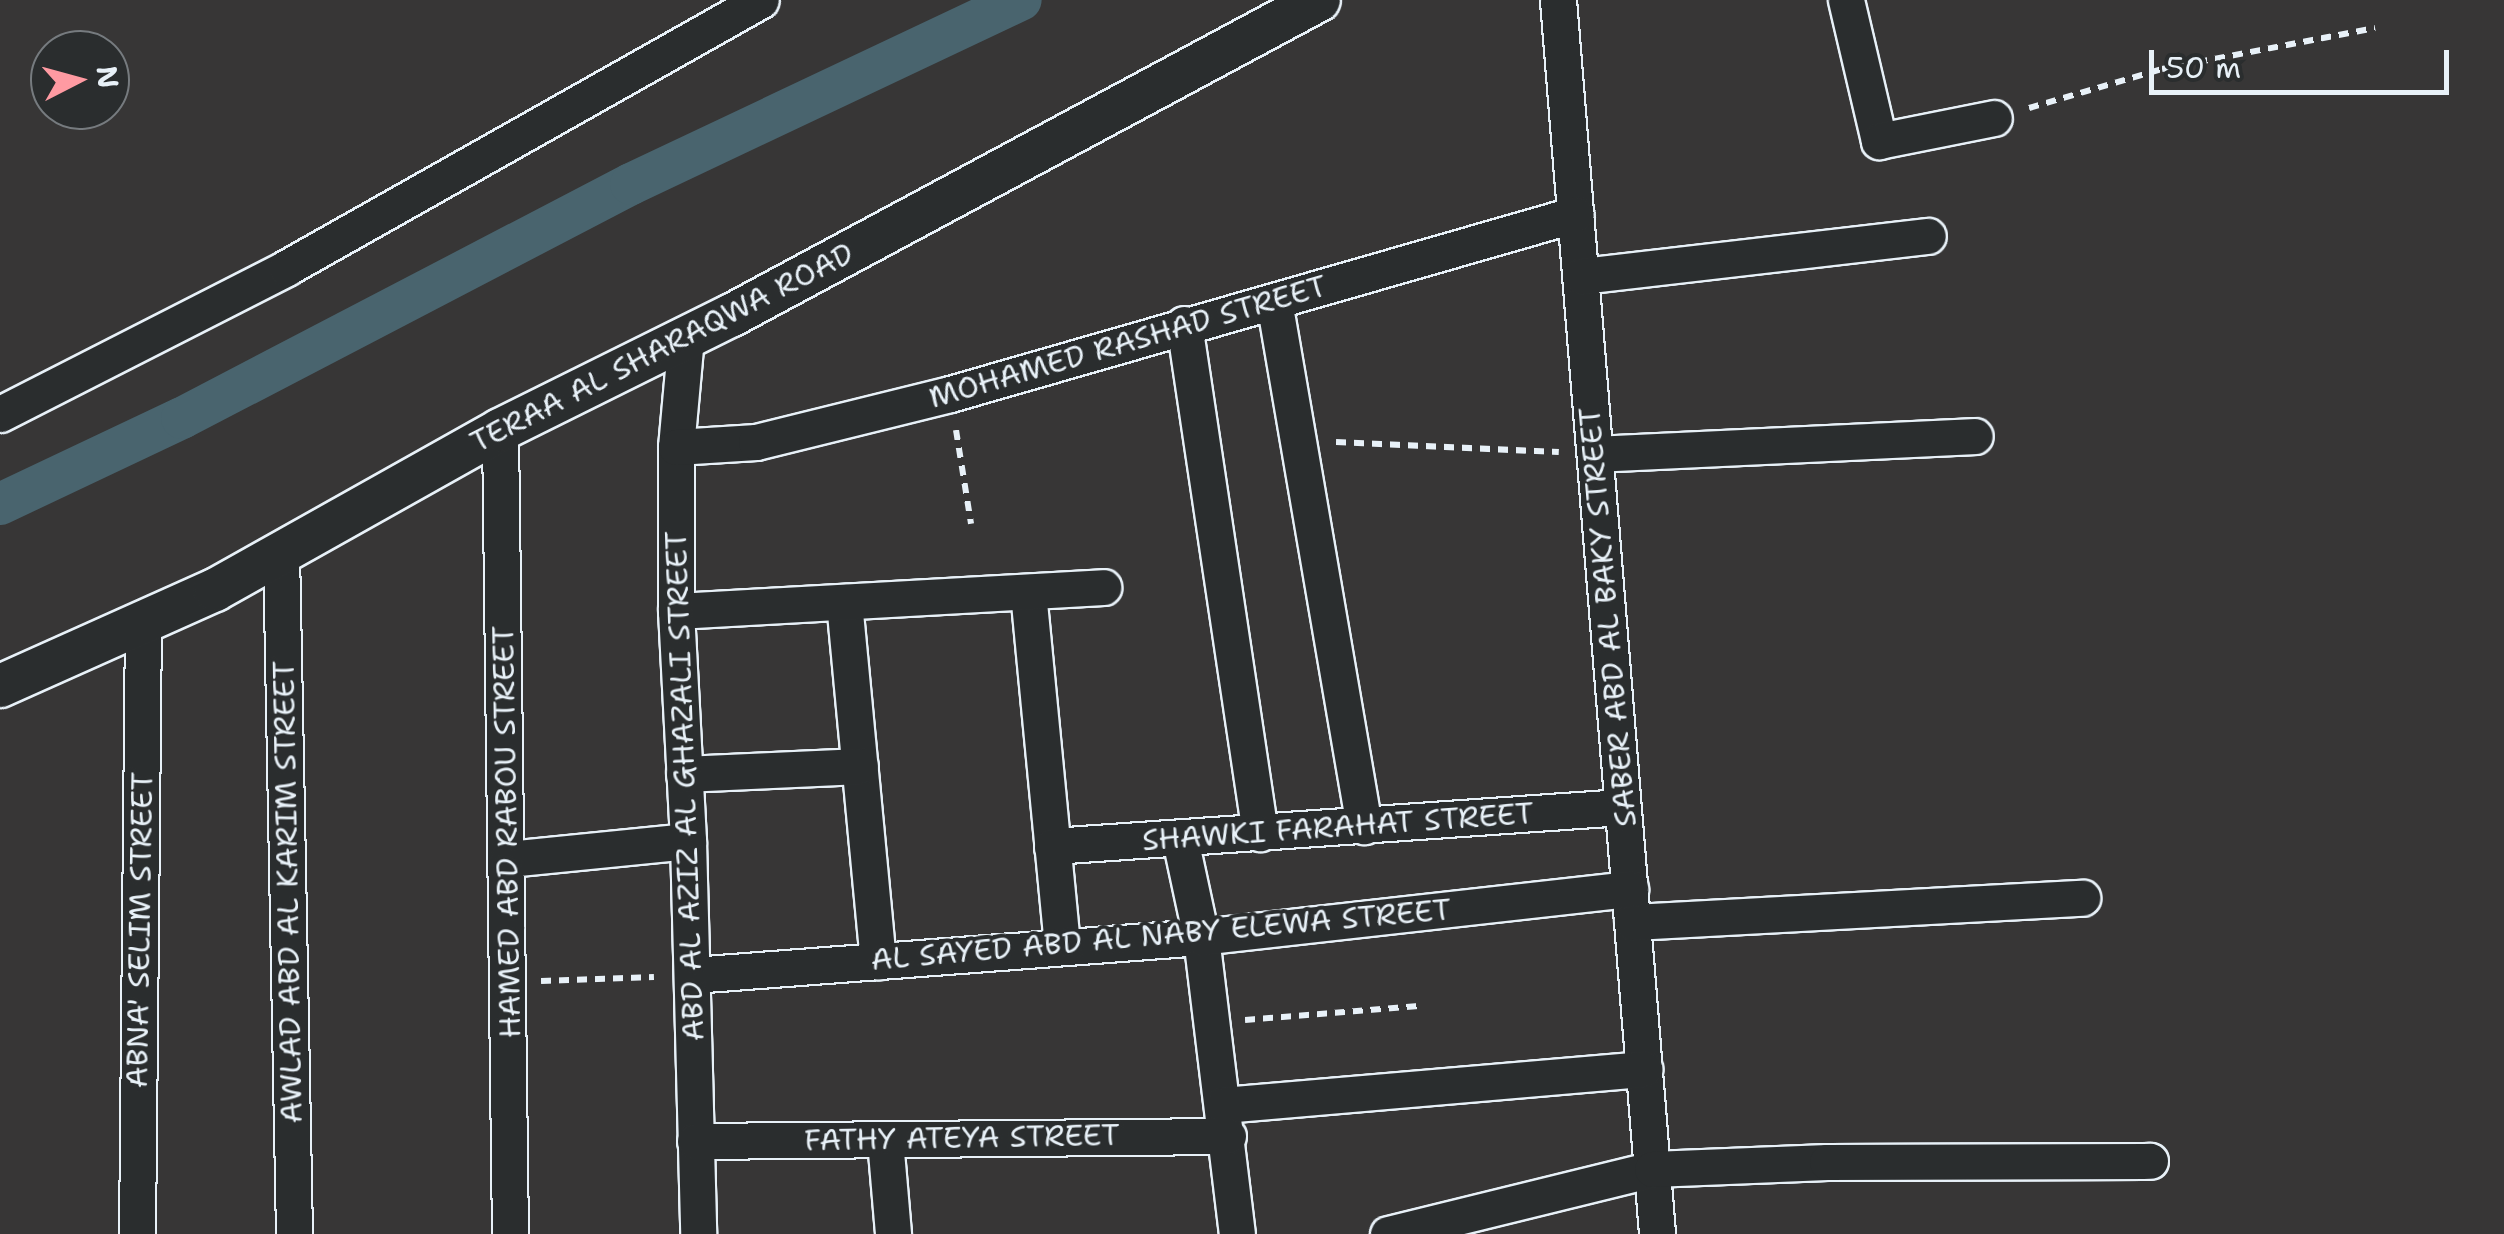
<!DOCTYPE html>
<html>
<head>
<meta charset="utf-8">
<style>
	body { margin:0 }
	#map { position:relative; width:2504px; height:1234px; overflow:hidden; background:#373636; font-family:"Shantell Sans",sans-serif }
	div>[style] { position:absolute }
	.canal>* { height:42px; margin:-21px; padding:0 21px; transform-origin:21px; border-radius:21px; background:#49646e }
	.path>* { height:6px; margin-top:-3px; transform-origin:0; background:repeating-linear-gradient(90deg,#e8f1f8 0 10px,transparent 0 18px) }
	.roads { filter:drop-shadow(2px 0 #e8f1f8) drop-shadow(-2px 0 #e8f1f8) drop-shadow(0 2px #e8f1f8) drop-shadow(0 -2px #e8f1f8) }
	.minor>* { height:35px; margin:-17.5px; padding:0 17.5px; transform-origin:17.5px; border-radius:17.5px; background:#2a2d2e }
	.tertiary>* { height:42px; margin:-21px; padding:0 21px; transform-origin:21px; border-radius:21px; background:#2a2d2e }
	span { translate:-50% -50%; white-space:nowrap; text-align:center; line-height:1.15; -webkit-text-stroke:8px #2a2d2e; paint-order:stroke }
	.street-label { font-size:30px; color:#e8f1f8 }
	.north { position:absolute; left:30px; top:30px; width:100px; height:100px; box-sizing:border-box; background:#2a2d2e; border:2px solid #767b7f; border-radius:50%; rotate:84deg; font-size:28px; font-weight:700; line-height:40px; text-align:center; color:#e8f1f8 }
	.north::after { content:''; display:block; margin:auto; width:35px; height:45px; background:#ff9aa2; clip-path:polygon(50% 0,100% 100%,50% 72%,0 100%) }
	.scale { position:absolute; left:2149px; top:50px; width:300px; height:45px; box-sizing:border-box; border:5px solid #e8f1f8; border-top:0; padding-left:12px; font-size:30px; line-height:35px; white-space:nowrap; color:#e8f1f8; -webkit-text-stroke:8px #2a2d2e; paint-order:stroke }
</style>
</head>
<body>
<div id="map">
	<div class="canal">
		<div style="left:0;top:504px;width:201px;rotate:-25.3deg"></div>
		<div style="left:182px;top:418px;width:506px;rotate:-27.53deg"></div>
		<div style="left:631px;top:184px;width:431px;rotate:-25.3deg"></div>
	</div>
	<div class="path">
		<div style="left:2029px;top:108px;width:139px;rotate:-16.3deg"></div>
		<div style="left:2162px;top:69px;width:217px;rotate:-10.9deg"></div>
		<div style="left:956px;top:430px;width:95px;rotate:80.9deg"></div>
		<div style="left:1336px;top:442px;width:223px;rotate:2.6deg"></div>
		<div style="left:541px;top:981px;width:113px;rotate:-2deg"></div>
		<div style="left:1245px;top:1020px;width:174px;rotate:-4.6deg"></div>
	</div>
	<div class="roads">
		<div class="minor">
			<div style="left:1558px;top:0;width:1238px;rotate:85.41deg"></div>
			<div style="left:1846px;top:0;width:145px;rotate:76.8deg"></div>
			<div style="left:1879px;top:141px;width:117px;rotate:-11.3deg"></div>
			<div style="left:1581px;top:276px;width:349px;rotate:-6.6deg"></div>
			<div style="left:1274px;top:301px;width:533px;rotate:80.27deg"></div>
			<div style="left:1184px;top:324px;width:515px;rotate:81.51deg"></div>
			<div style="left:686px;top:337px;width:110px;rotate:95.2deg"></div>
			<div style="left:676px;top:447px;width:164px;rotate:90deg"></div>
			<div style="left:676px;top:611px;width:230px;rotate:87deg"></div>
			<div style="left:688px;top:841px;width:393px;rotate:88.5deg"></div>
			<div style="left:0;top:414px;width:321px;rotate:-27deg"></div>
			<div style="left:286px;top:268px;width:545px;rotate:-29.43deg"></div>
			<div style="left:500px;top:430px;width:804px;rotate:89.29deg"></div>
			<div style="left:676px;top:447px;width:80px;rotate:-3.6deg"></div>
			<div style="left:756px;top:442px;width:200px;rotate:-13.9deg"></div>
			<div style="left:950px;top:394px;width:651px;rotate:-16.04deg"></div>
			<div style="left:1595px;top:454px;width:380px;rotate:-2.7deg"></div>
			<div style="left:281px;top:551px;width:683px;rotate:88.91deg"></div>
			<div style="left:1028px;top:592px;width:356px;rotate:84.5deg"></div>
			<div style="left:844px;top:602px;width:361px;rotate:84.6deg"></div>
			<div style="left:676px;top:611px;width:428px;rotate:-3.2deg"></div>
			<div style="left:684px;top:774px;width:176px;rotate:-2.6deg"></div>
			<div style="left:1180px;top:839px;width:100px;rotate:77.9deg"></div>
			<div style="left:1201px;top:937px;width:299px;rotate:83.1deg"></div>
			<div style="left:1052px;top:846px;width:572px;rotate:-3.91deg"></div>
			<div style="left:508px;top:859px;width:181px;rotate:-5.7deg"></div>
			<div style="left:1632px;top:922px;width:451px;rotate:-3.1deg"></div>
			<div style="left:692px;top:975px;width:510px;rotate:-4.27deg"></div>
			<div style="left:1201px;top:937px;width:432px;rotate:-6.4deg"></div>
			<div style="left:1223px;top:1105px;width:423px;rotate:-4.9deg"></div>
			<div style="left:885px;top:1140px;width:94px;rotate:85.1deg"></div>
			<div style="left:695px;top:1141px;width:533px;rotate:-0.54deg"></div>
			<div style="left:137px;top:1234px;width:609px;rotate:-89.44deg"></div>
			<div style="left:1388px;top:1234px;width:272px;rotate:-13.8deg"></div>
			<div style="left:1652px;top:1169px;width:175px;rotate:-2.3deg"></div>
			<div style="left:1827px;top:1162px;width:323px;rotate:-0.2deg"></div>
		</div>
		<div class="tertiary">
			<div style="left:0;top:686px;width:235px;rotate:-24.1deg"></div>
			<div style="left:215px;top:590px;width:327px;rotate:-29.3deg"></div>
			<div style="left:500px;top:430px;width:259px;rotate:-26.4deg"></div>
			<div style="left:732px;top:315px;width:666px;rotate:-28.22deg"></div>
		</div>
	</div>
	<div class="street-label">
		<span style="left:1128px;top:342px;rotate:-16deg">MOHAMED RASHAD STREET</span>
		<span style="left:662px;top:348px;rotate:-27deg">TERAA AL SHARAQWA ROAD</span>
		<span style="left:1608px;top:617px;rotate:-95deg">SABER ABD AL BAKY STREET</span>
		<span style="left:685px;top:786px;rotate:-92deg">ABD AL AZIZ AL GHAZALI STREET</span>
		<span style="left:1338px;top:827px;rotate:-4deg">SHAWKI FARAHAT STREET</span>
		<span style="left:507px;top:832px;rotate:-91deg">HAMED ABD RABOU STREET</span>
		<span style="left:288px;top:892px;rotate:-91deg">AWLAD ABD AL KARIM STREET</span>
		<span style="left:140px;top:930px;rotate:-89deg">ABNA' SELIM STREET</span>
		<span style="left:1161px;top:935px;rotate:-5deg">AL SAYED ABD AL NABY ELEWA STREET</span>
		<span style="left:962px;top:1138px;rotate:-1deg">FATHY ATEYA STREET</span>
	</div>
	<div class="north">N</div>
	<div class="scale">50 m</div>
</div>
</body>
</html>
